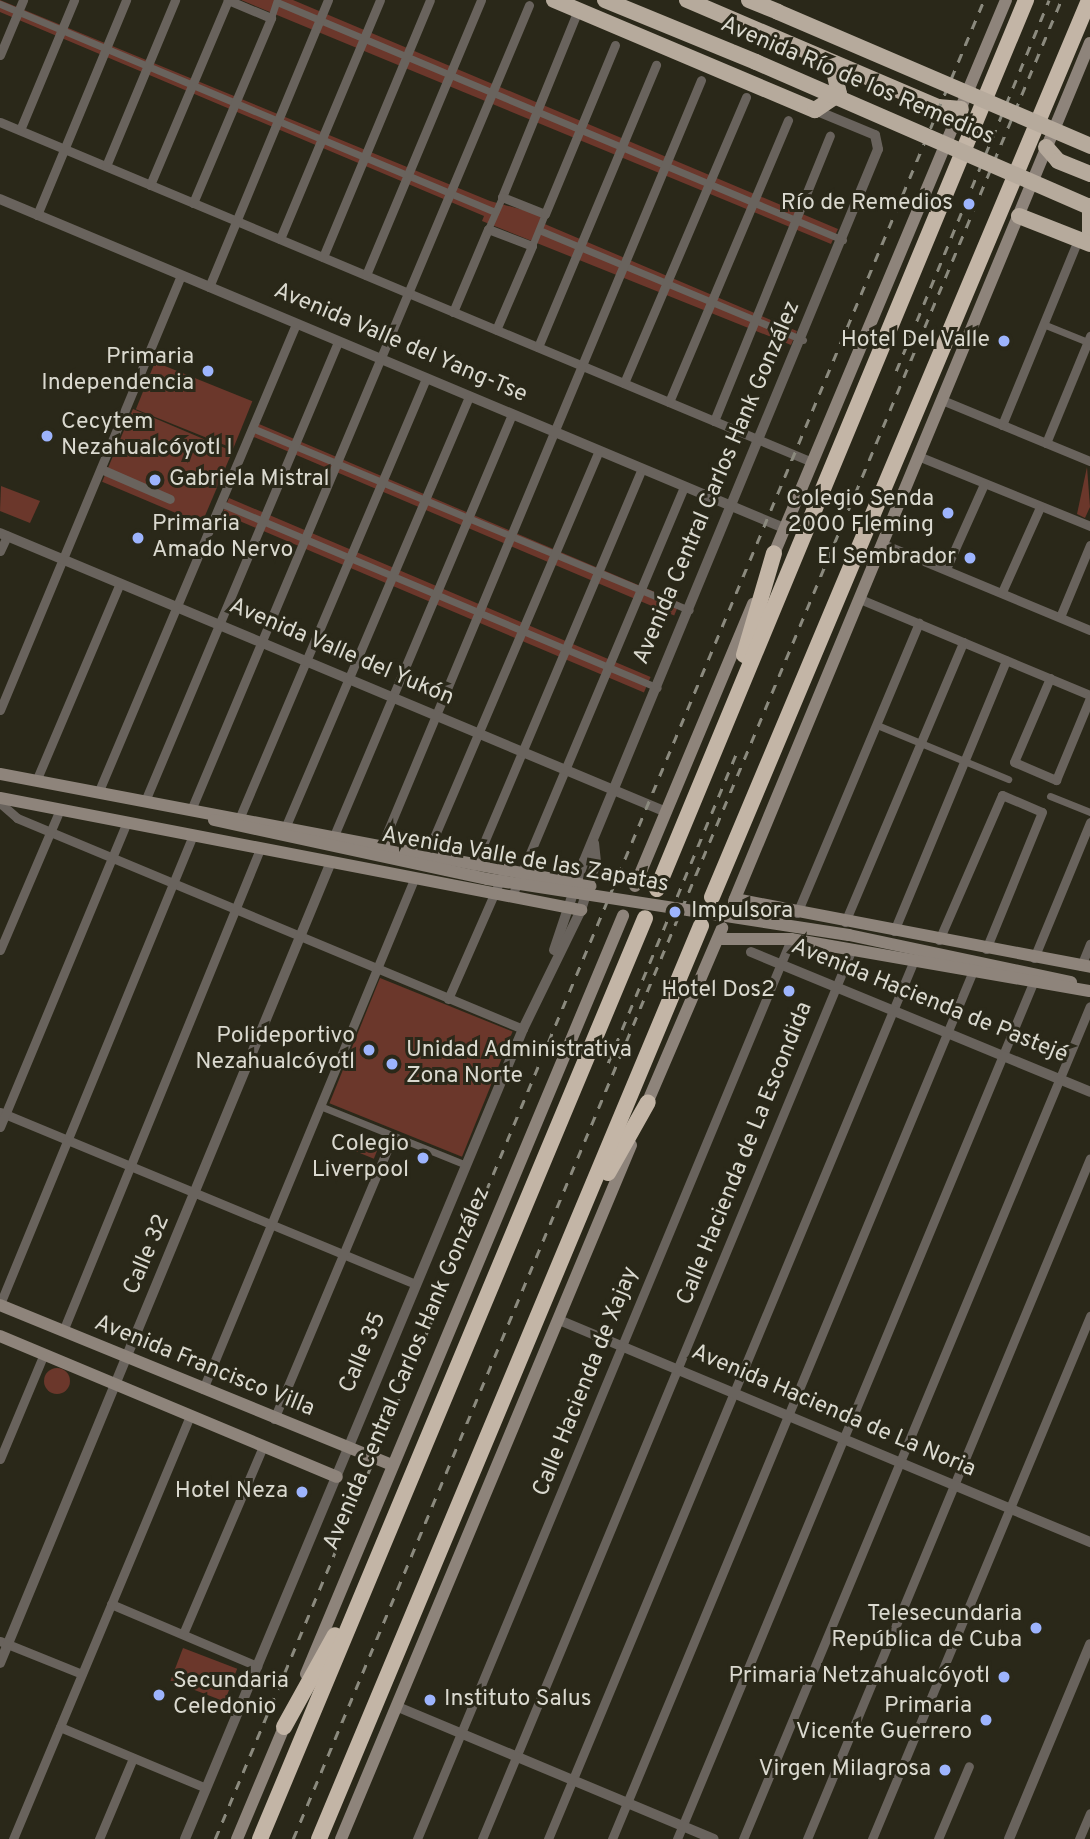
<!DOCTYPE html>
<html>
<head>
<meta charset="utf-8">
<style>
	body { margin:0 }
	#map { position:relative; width:1090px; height:1839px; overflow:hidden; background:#2a2819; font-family:Overpass,sans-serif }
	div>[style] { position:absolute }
	.green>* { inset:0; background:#6b372b; transform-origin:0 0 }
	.round { border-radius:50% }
	.pedestrian>* { height:7px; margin:-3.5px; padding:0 3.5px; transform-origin:3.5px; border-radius:3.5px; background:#69635d }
	.minor>* { height:9px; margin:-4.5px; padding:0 4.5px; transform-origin:4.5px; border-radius:4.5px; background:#69635d }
	.tertiary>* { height:10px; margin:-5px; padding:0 5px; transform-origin:5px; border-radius:5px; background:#69635d }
	.secondary>* { height:12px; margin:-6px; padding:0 6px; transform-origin:6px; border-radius:6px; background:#8e847b }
	.trunk>* { height:16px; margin:-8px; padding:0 8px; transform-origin:8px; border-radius:8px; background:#b6aa9c }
	.motorway>* { height:16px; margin:-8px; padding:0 8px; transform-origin:8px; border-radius:8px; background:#c3b5a6 }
	.rail>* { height:2.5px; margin-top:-1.25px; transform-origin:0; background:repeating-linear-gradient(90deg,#8b8a7e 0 9px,transparent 0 18px) }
	.secondary-bridge>* { height:12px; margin:-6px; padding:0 6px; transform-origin:6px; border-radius:6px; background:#8e847b }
	.trunk-bridge>* { height:16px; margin:-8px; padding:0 8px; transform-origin:8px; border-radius:8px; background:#b6aa9c }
	.dots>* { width:19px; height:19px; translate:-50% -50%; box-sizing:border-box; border:4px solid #2a2819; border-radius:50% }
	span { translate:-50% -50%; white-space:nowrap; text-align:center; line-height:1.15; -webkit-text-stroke:6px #2a2819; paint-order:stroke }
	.street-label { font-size:23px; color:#dad9cf }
	.poi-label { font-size:23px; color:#dad9cf }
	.right { translate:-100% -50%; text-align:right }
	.left { translate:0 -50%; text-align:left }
</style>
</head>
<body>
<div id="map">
	<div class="green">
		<div style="clip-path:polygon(0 0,490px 201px,542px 215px,540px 222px,797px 331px,791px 345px,482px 221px,484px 216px,0 12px)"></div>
		<div style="clip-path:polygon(241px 0,293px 0,838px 229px,831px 244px)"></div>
		<div style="left:155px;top:362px;width:105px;height:51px;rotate:22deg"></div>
		<div style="left:133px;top:409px;width:108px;height:79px;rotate:23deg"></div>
		<div style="left:259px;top:424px;width:457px;height:14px;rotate:23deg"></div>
		<div style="clip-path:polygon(1087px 467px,1090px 507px,1085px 518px,1077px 514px)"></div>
		<div style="clip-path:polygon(1px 486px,40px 501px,30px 523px,0 511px)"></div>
		<div style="left:229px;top:498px;width:458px;height:17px;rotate:23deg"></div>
		<div style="left:380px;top:978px;width:143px;height:135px;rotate:22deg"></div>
		<div style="left:350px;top:1135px;width:31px;height:13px;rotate:22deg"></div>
		<div class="round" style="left:44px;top:1368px;width:26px;height:26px"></div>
		<div style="left:183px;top:1648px;width:58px;height:35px;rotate:21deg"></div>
	</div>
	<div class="pedestrian">
		<div style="left:277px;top:2px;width:614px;rotate:22.81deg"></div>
		<div style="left:0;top:4px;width:537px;rotate:22.79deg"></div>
		<div style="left:271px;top:18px;width:19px;rotate:-72deg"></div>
		<div style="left:488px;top:229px;width:35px;rotate:-66deg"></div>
		<div style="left:539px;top:230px;width:286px;rotate:22.6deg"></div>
		<div style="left:532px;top:246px;width:35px;rotate:-68deg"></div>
		<div style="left:1043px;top:324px;width:51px;rotate:22deg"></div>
		<div style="left:252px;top:428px;width:474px;rotate:22.6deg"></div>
		<div style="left:220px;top:503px;width:475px;rotate:22.9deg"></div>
		<div style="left:877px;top:725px;width:142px;rotate:22.4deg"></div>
		<div style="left:1050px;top:796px;width:43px;rotate:21.8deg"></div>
		<div style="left:320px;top:1106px;width:157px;rotate:22deg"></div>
	</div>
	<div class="minor">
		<div style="left:578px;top:10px;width:202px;rotate:112.1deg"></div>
		<div style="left:502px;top:197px;width:46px;rotate:21.6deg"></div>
		<div style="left:545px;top:214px;width:183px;rotate:-67.5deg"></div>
		<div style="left:0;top:55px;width:60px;rotate:-67.3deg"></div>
		<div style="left:0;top:122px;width:880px;rotate:22.72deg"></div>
		<div style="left:20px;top:130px;width:141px;rotate:-67.4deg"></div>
		<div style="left:106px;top:166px;width:180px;rotate:-67.4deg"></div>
		<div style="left:150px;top:185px;width:201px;rotate:-67.1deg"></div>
		<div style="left:193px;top:203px;width:201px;rotate:-67.1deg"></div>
		<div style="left:271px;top:18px;width:47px;rotate:-157.3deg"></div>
		<div style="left:37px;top:215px;width:233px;rotate:-67.5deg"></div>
		<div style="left:280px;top:239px;width:259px;rotate:-67.3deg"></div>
		<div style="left:323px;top:257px;width:278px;rotate:-67.4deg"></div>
		<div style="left:366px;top:275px;width:298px;rotate:-67.3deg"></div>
		<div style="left:209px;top:287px;width:311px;rotate:-67.5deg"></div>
		<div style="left:453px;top:312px;width:90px;rotate:-67.1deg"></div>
		<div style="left:488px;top:229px;width:47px;rotate:21.1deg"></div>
		<div style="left:532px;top:246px;width:91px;rotate:113.2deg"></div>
		<div style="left:538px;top:347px;width:306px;rotate:-67.3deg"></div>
		<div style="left:624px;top:383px;width:311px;rotate:-66.9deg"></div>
		<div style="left:942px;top:400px;width:160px;rotate:22.4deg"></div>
		<div style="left:669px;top:402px;width:306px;rotate:-67.1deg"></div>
		<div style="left:714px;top:421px;width:308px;rotate:-67.9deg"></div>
		<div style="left:1002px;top:425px;width:192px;rotate:-67.7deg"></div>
		<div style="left:1046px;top:443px;width:116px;rotate:-67.6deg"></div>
		<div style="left:918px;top:456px;width:186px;rotate:22.1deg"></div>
		<div style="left:101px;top:469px;width:75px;rotate:23.5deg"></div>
		<div style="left:883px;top:544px;width:224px;rotate:22.6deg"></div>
		<div style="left:0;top:551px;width:17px;rotate:-65deg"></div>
		<div style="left:946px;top:569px;width:93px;rotate:-65.9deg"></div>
		<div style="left:1002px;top:592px;width:93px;rotate:-65.9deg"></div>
		<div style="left:860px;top:599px;width:249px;rotate:22.7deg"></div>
		<div style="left:1060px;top:617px;width:78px;rotate:-67.4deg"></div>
		<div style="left:1050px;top:678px;width:91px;rotate:113.2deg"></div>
		<div style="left:1014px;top:762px;width:46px;rotate:23.2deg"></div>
		<div style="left:1056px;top:780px;width:89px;rotate:-67.5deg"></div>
		<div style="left:0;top:710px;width:471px;rotate:-67.4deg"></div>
		<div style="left:36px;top:781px;width:215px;rotate:-67deg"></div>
		<div style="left:98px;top:793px;width:509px;rotate:-67.11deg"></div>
		<div style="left:145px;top:801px;width:499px;rotate:-67.2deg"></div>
		<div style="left:0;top:803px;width:23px;rotate:41deg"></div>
		<div style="left:17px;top:818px;width:548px;rotate:22.64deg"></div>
		<div style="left:191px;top:810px;width:873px;rotate:-67.22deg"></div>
		<div style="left:239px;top:819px;width:479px;rotate:-67deg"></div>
		<div style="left:285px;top:828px;width:470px;rotate:-66.9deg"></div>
		<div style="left:333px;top:838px;width:460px;rotate:-67.1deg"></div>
		<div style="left:381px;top:847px;width:831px;rotate:-67.35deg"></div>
		<div style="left:426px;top:856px;width:440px;rotate:-66.9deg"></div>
		<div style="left:474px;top:866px;width:431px;rotate:-67.1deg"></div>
		<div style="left:512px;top:896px;width:444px;rotate:-67.2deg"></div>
		<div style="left:797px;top:913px;width:315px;rotate:-67.2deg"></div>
		<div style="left:845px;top:922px;width:304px;rotate:-67.1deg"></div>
		<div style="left:894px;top:931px;width:293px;rotate:-67.5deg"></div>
		<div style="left:939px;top:940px;width:158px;rotate:-66.5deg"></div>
		<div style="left:1002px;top:795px;width:43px;rotate:23deg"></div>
		<div style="left:1042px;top:812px;width:148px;rotate:112.2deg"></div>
		<div style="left:0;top:950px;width:153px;rotate:-66.9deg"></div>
		<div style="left:1034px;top:958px;width:147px;rotate:-67.6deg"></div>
		<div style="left:1081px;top:966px;width:24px;rotate:-68deg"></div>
		<div style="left:448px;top:999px;width:134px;rotate:-66.3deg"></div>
		<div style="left:0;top:1112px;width:450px;rotate:22.5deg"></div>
		<div style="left:0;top:1127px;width:330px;rotate:-67.4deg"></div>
		<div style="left:0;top:1304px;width:507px;rotate:-67.63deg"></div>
		<div style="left:63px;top:1331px;width:521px;rotate:-67.77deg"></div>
		<div style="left:203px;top:1389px;width:554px;rotate:-67.51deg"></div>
		<div style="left:274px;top:1419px;width:307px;rotate:-67.2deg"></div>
		<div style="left:0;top:1459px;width:114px;rotate:-67.3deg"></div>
		<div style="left:111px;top:1604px;width:159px;rotate:23deg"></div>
		<div style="left:183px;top:1634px;width:204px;rotate:-66.9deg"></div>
		<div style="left:0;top:1641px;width:88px;rotate:21.9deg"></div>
		<div style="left:60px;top:1727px;width:158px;rotate:22.7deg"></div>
		<div style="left:13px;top:1839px;width:459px;rotate:-67.3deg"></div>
		<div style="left:99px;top:1839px;width:88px;rotate:-67.2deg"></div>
		<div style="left:417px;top:1839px;width:975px;rotate:-67.43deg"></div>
		<div style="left:482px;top:1839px;width:964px;rotate:-67.43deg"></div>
		<div style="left:548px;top:1839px;width:952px;rotate:-67.39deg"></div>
		<div style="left:612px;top:1839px;width:940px;rotate:-67.42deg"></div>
		<div style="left:677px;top:1839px;width:927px;rotate:-67.42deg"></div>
		<div style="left:743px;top:1839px;width:902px;rotate:-67.39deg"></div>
		<div style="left:807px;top:1839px;width:737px;rotate:-67.43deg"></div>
		<div style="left:872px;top:1839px;width:567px;rotate:-67.37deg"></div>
		<div style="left:938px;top:1839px;width:79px;rotate:-67deg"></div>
		<div style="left:1079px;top:1839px;width:28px;rotate:-67deg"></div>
	</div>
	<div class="tertiary">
		<div style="left:0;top:199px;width:850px;rotate:22.77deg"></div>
		<div style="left:0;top:533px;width:722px;rotate:22.73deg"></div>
		<div style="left:554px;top:950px;width:94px;rotate:-71.4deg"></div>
		<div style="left:584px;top:861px;width:770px;rotate:-67.56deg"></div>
		<div style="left:878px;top:149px;width:14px;rotate:-102deg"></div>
		<div style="left:875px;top:135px;width:65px;rotate:-157.4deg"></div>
		<div style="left:751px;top:952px;width:367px;rotate:22.4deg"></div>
		<div style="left:559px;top:1320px;width:576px;rotate:22.69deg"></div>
		<div style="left:0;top:1663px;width:867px;rotate:-67.55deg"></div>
		<div style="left:398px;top:1707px;width:342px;rotate:22.7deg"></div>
		<div style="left:185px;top:1839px;width:878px;rotate:-67.35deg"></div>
		<div style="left:523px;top:1029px;width:132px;rotate:-64deg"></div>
		<div style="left:581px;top:910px;width:50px;rotate:-72.6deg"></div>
		<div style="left:596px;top:862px;width:19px;rotate:-96deg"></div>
		<div style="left:1009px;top:1839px;width:211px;rotate:-67.4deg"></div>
	</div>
	<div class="secondary">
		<div style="left:771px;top:561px;width:608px;rotate:-67.27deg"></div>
		<div style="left:0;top:774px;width:601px;rotate:10.75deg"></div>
		<div style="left:0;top:798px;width:592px;rotate:10.91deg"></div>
		<div style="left:214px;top:820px;width:279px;rotate:12.2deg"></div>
		<div style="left:635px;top:886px;width:306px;rotate:-67.3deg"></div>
		<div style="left:735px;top:899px;width:361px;rotate:10.8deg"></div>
		<div style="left:734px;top:901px;width:929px;rotate:-67.47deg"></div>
		<div style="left:849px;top:935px;width:227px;rotate:12deg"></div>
		<div style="left:718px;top:939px;width:73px"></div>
		<div style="left:791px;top:939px;width:303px;rotate:9.9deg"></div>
		<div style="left:645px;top:1108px;width:196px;rotate:-66.8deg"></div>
		<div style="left:0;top:1305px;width:424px;rotate:22.2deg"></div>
		<div style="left:0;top:1336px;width:365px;rotate:22.7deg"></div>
		<div style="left:306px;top:1674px;width:822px;rotate:-67.31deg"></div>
		<div style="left:237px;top:1839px;width:129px;rotate:-67.2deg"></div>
		<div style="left:341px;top:1839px;width:752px;rotate:-67.32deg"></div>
	</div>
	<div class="trunk">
		<div style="left:554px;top:0;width:283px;rotate:22.9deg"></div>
		<div style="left:815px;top:110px;width:29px;rotate:-34deg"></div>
		<div style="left:839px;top:94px;width:30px;rotate:-102deg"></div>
		<div style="left:605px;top:0;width:163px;rotate:22.3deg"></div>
		<div style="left:687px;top:0;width:273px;rotate:23.1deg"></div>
		<div style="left:938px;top:107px;width:23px;rotate:5deg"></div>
		<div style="left:749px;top:0;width:31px;rotate:22deg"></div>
		<div style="left:1046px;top:147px;width:18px;rotate:49deg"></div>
		<div style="left:1058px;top:161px;width:35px;rotate:22deg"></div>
		<div style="left:1090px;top:206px;width:26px;rotate:90deg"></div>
		<div style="left:1019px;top:216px;width:76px;rotate:21.5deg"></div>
	</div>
	<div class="motorway">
		<div style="left:744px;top:655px;width:106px;rotate:-73.6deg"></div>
		<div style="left:657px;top:889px;width:963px;rotate:-67.46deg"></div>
		<div style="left:712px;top:897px;width:973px;rotate:-67.2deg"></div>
		<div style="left:608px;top:1173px;width:81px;rotate:-60.6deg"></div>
		<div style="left:284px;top:1727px;width:105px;rotate:-61deg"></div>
		<div style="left:260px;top:1839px;width:998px;rotate:-67.31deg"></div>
		<div style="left:319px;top:1839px;width:990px;rotate:-67.3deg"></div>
	</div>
	<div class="rail">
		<div style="left:896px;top:371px;width:401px;rotate:-67.6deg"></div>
		<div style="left:608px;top:1063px;width:337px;rotate:-67.5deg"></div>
		<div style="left:215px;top:1839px;width:1993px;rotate:-67.31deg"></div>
		<div style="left:293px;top:1839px;width:1993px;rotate:-67.33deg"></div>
	</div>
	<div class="secondary-bridge">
		<div style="left:487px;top:879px;width:366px;rotate:8.8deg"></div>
	</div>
	<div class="trunk-bridge">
		<div style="left:778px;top:12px;width:340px;rotate:23.2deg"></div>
		<div style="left:756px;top:62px;width:364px;rotate:23.5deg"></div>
	</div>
	<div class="dots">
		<div style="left:969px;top:204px;background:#9db4fd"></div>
		<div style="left:1004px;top:341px;background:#9db4fd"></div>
		<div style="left:208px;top:371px;background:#9db4fd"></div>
		<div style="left:47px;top:436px;background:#9db4fd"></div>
		<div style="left:155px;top:480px;background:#9db4fd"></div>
		<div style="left:948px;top:513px;background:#9db4fd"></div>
		<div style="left:138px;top:538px;background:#9db4fd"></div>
		<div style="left:970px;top:558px;background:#9db4fd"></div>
		<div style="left:675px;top:912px;background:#9db4fd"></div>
		<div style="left:789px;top:991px;background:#9db4fd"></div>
		<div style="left:369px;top:1050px;background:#9db4fd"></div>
		<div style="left:392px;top:1064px;background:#9db4fd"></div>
		<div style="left:423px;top:1158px;background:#9db4fd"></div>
		<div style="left:302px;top:1492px;background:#9db4fd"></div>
		<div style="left:1036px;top:1628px;background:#9db4fd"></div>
		<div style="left:1004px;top:1677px;background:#9db4fd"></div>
		<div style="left:159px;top:1695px;background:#9db4fd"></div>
		<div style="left:430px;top:1700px;background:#9db4fd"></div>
		<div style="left:986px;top:1720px;background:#9db4fd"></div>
		<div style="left:945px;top:1770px;background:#9db4fd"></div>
	</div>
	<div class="street-label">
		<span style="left:857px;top:82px;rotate:23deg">Avenida Río de los Remedios</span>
		<span style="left:400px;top:344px;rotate:23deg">Avenida Valle del Yang-Tse</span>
		<span style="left:718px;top:483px;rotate:-67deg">Avenida Central Carlos Hank González</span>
		<span style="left:341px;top:653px;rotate:23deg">Avenida Valle del Yukón</span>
		<span style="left:525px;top:861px;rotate:10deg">Avenida Valle de las Zapatas</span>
		<span style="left:929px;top:1002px;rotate:22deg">Avenida Hacienda de Pastejé</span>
		<span style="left:746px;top:1154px;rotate:-68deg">Calle Hacienda de La Escondida</span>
		<span style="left:148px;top:1255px;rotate:-67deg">Calle 32</span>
		<span style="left:364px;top:1353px;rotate:-67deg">Calle 35</span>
		<span style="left:204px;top:1367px;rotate:22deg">Avenida Francisco Villa</span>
		<span style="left:408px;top:1369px;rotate:-67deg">Avenida Central Carlos Hank González</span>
		<span style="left:587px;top:1382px;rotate:-68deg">Calle Hacienda de Xajay</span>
		<span style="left:833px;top:1412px;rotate:23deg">Avenida Hacienda de La Noria</span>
	</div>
	<div class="poi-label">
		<span class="right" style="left:953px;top:204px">Río de Remedios</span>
		<span class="right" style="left:990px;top:341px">Hotel Del Valle</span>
		<span class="right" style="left:194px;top:371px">Primaria<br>Independencia</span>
		<span class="left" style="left:61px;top:436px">Cecytem<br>Nezahualcóyotl I</span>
		<span class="left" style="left:169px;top:480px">Gabriela Mistral</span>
		<span class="right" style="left:934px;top:513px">Colegio Senda<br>2000 Fleming</span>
		<span class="left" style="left:152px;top:538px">Primaria<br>Amado Nervo</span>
		<span class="right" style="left:956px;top:558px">El Sembrador</span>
		<span class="left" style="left:691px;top:912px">Impulsora</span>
		<span class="right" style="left:775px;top:991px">Hotel Dos2</span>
		<span class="right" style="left:355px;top:1050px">Polideportivo<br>Nezahualcóyotl</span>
		<span class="left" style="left:406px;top:1064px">Unidad Administrativa<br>Zona Norte</span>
		<span class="right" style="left:409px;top:1158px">Colegio<br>Liverpool</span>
		<span class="right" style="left:288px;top:1492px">Hotel Neza</span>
		<span class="right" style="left:1022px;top:1628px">Telesecundaria<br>República de Cuba</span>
		<span class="right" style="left:990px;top:1677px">Primaria Netzahualcóyotl</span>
		<span class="left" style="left:173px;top:1695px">Secundaria<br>Celedonio</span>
		<span class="left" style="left:444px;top:1700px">Instituto Salus</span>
		<span class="right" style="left:972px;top:1720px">Primaria<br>Vicente Guerrero</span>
		<span class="right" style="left:931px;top:1770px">Virgen Milagrosa</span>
	</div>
</div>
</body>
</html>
